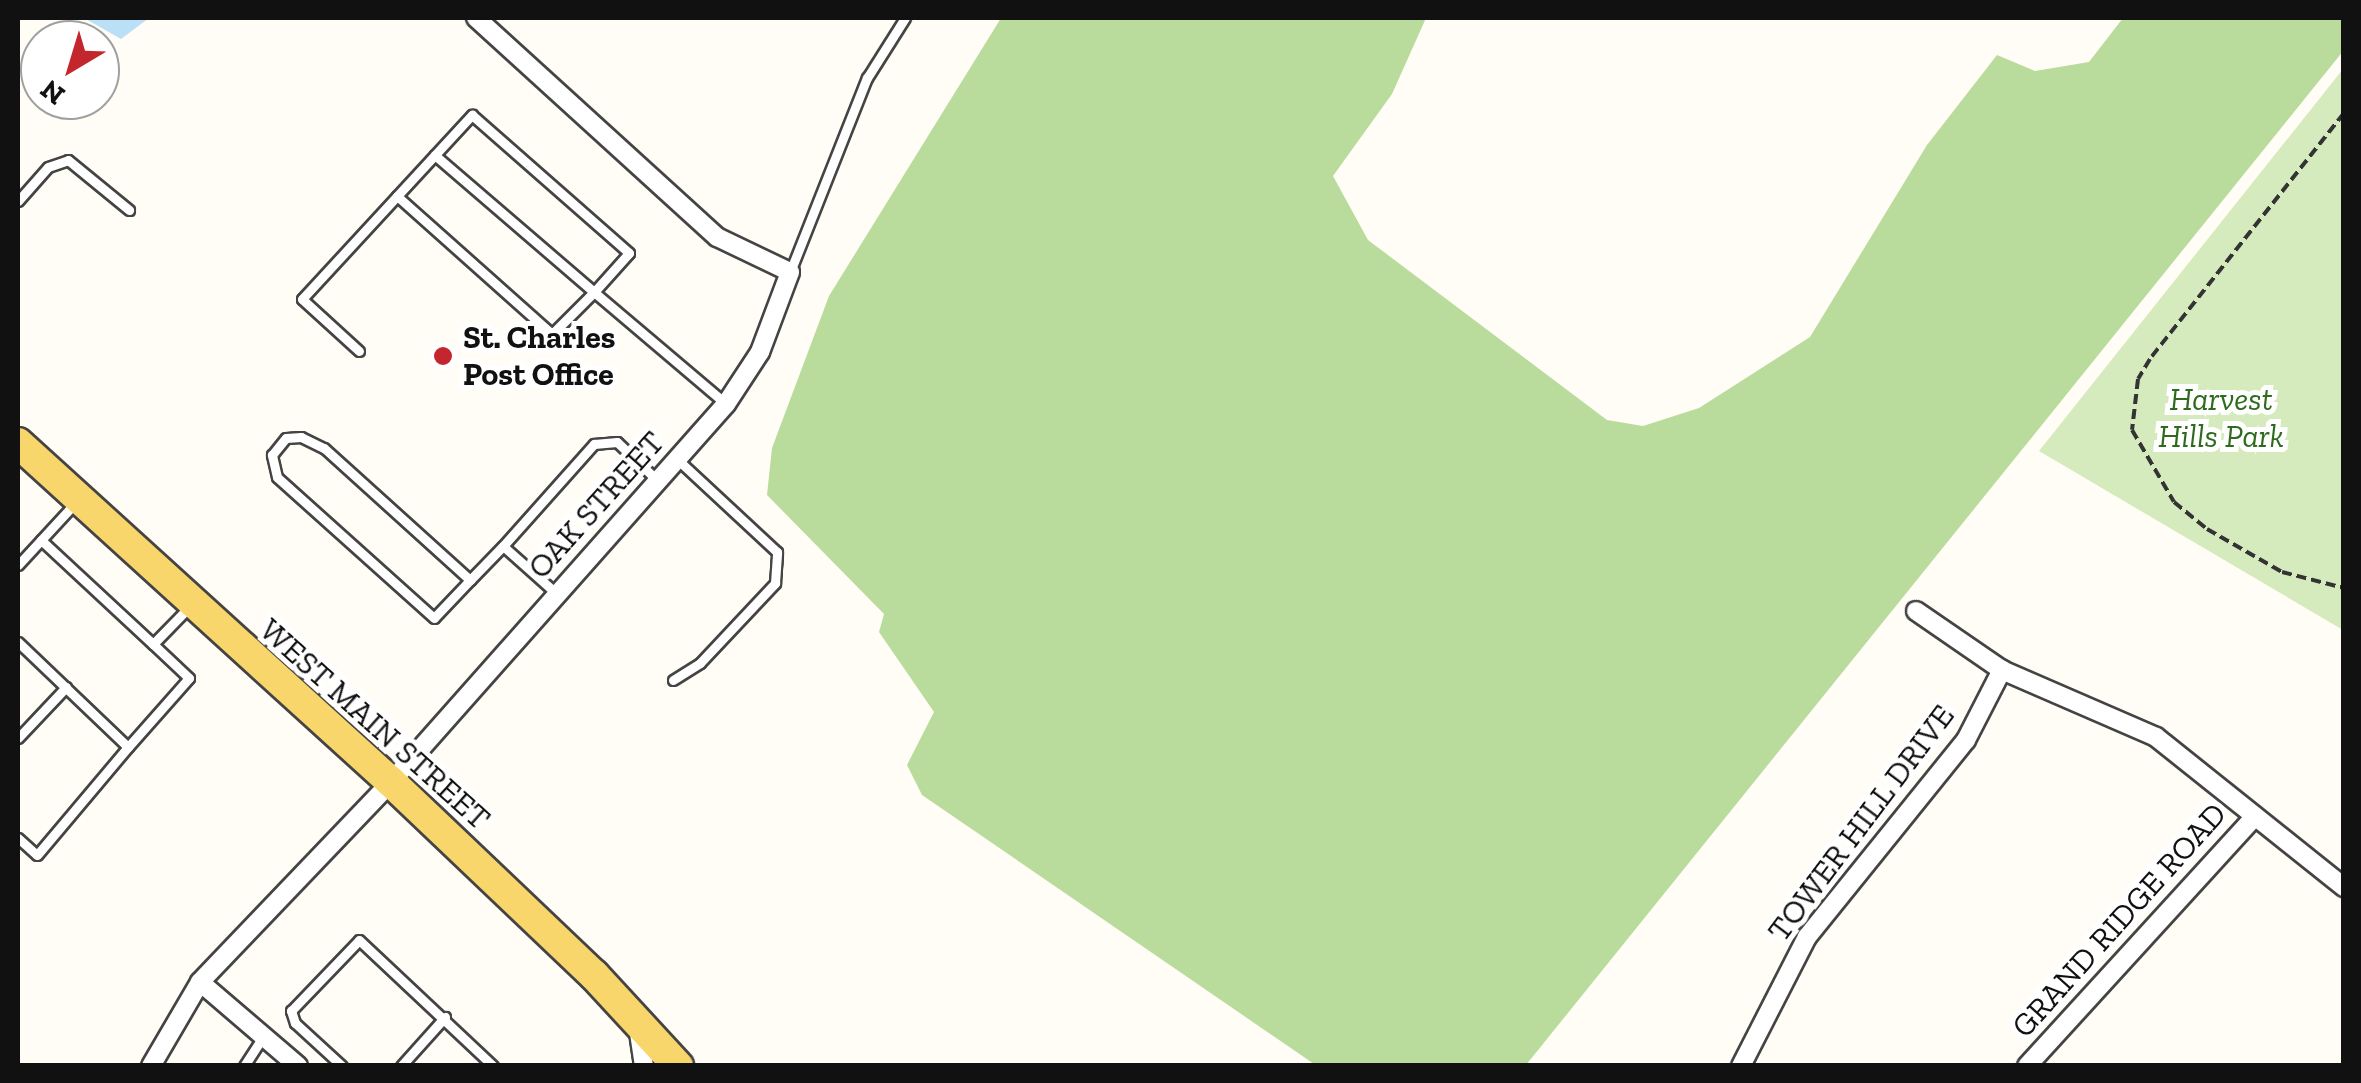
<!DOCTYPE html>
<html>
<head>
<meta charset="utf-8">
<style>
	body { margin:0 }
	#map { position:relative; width:2361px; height:1083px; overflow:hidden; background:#fffdf5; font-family:"Zilla Slab",serif }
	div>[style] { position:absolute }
	.green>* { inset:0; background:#d5ebbd }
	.forest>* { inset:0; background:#b9dc9c }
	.water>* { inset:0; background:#b9e0f7 }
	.path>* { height:4px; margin-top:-2px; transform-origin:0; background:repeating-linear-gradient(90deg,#333 0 10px,transparent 0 15px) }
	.roads { filter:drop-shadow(2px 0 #444) drop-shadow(-2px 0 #444) drop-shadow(0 2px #444) drop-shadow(0 -2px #444) }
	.service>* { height:9px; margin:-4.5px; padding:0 4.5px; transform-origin:4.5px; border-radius:4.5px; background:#fff }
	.minor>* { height:18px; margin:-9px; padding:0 9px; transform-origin:9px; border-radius:9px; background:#fff }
	.primary>* { height:30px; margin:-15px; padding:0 15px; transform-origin:15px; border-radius:15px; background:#f9d66b }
	.dots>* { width:28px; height:28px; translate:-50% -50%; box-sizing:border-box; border:5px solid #fff; border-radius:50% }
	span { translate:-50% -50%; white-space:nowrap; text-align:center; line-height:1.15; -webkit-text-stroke:10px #fff; paint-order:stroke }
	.poi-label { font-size:32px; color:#111; font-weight:700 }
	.left { translate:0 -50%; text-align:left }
	.park-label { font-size:32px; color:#2f6b1f; font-style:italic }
	.street-label { font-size:32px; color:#111 }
	.frame { position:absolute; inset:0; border:20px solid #111; pointer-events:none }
	.north { position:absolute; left:20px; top:20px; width:100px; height:100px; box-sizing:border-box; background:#fff; border:2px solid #a0a0a0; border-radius:50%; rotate:218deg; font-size:28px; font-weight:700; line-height:40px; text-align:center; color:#111 }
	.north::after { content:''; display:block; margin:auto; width:35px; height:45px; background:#c4262e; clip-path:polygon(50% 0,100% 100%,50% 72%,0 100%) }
</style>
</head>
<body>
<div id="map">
	<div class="green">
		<div style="clip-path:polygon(2343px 69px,2343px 630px,2039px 451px)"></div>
	</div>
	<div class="forest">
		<div style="clip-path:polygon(1001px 18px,1426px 18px,1392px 94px,1333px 176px,1368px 240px,1607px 420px,1643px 426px,1699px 408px,1810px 337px,1927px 145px,1997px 55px,2035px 71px,2089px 62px,2123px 18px,2343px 18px,2344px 50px,1526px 1065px,1317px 1066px,922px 795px,907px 765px,934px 712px,879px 632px,884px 614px,767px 495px,772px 448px,829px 296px)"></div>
	</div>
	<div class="water">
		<div style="clip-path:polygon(84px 18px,149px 18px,121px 39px)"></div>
	</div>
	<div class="path">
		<div style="left:2344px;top:113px;width:313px;rotate:128.3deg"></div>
		<div style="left:2150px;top:359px;width:23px;rotate:121deg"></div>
		<div style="left:2138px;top:379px;width:51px;rotate:96.7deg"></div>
		<div style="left:2132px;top:430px;width:83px;rotate:59.7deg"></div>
		<div style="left:2174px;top:502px;width:43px;rotate:39.3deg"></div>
		<div style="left:2207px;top:529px;width:86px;rotate:29.8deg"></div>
		<div style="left:2282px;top:572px;width:64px;rotate:14.5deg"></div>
	</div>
	<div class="roads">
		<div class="service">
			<div style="left:397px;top:196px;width:208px;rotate:41.7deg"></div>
			<div style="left:552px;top:334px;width:59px;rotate:-45deg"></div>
			<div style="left:594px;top:292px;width:210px;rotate:-139.3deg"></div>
			<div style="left:18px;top:201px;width:45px;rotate:-48.6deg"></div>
			<div style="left:48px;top:167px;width:21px;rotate:-19deg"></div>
			<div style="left:68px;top:160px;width:79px;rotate:39.3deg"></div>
			<div style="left:790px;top:272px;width:209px;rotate:-68.4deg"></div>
			<div style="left:867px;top:78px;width:71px;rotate:-57.7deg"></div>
			<div style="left:359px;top:351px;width:77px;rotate:-137.6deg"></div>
			<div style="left:302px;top:299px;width:251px;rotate:-47.3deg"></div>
			<div style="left:472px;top:115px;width:209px;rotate:41.3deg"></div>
			<div style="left:629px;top:253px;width:52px;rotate:131.9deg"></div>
			<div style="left:594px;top:292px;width:173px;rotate:40.3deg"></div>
			<div style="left:301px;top:437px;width:25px;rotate:26deg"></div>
			<div style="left:324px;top:448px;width:197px;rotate:42.1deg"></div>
			<div style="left:470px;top:580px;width:52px;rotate:133.5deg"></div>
			<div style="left:434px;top:618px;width:211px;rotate:-138.1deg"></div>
			<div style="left:277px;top:477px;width:23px;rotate:-103deg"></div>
			<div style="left:272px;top:455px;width:22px;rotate:-51deg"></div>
			<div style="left:286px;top:438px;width:15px;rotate:-4deg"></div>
			<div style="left:41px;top:540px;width:153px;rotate:42.9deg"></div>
			<div style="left:503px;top:546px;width:137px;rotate:-48.3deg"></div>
			<div style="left:594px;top:444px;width:23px;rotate:-5deg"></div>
			<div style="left:617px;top:442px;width:57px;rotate:43.6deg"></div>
			<div style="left:18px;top:565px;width:87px;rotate:-47.3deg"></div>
			<div style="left:470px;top:580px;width:47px;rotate:-45.9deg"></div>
			<div style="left:503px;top:546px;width:72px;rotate:41.6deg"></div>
			<div style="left:18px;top:642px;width:152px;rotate:43.7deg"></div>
			<div style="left:128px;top:747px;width:92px;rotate:-48.5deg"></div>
			<div style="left:189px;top:678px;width:50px;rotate:-136.6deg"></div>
			<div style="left:153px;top:644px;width:54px;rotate:-45.7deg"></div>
			<div style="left:673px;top:680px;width:32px;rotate:-32deg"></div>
			<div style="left:700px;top:663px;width:110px;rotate:-46.8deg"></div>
			<div style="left:775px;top:583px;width:31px;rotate:-86deg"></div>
			<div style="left:777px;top:552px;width:137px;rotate:-137.1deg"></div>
			<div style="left:18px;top:738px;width:70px;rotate:-46.7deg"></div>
			<div style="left:18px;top:838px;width:25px;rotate:42deg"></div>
			<div style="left:37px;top:855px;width:141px;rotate:-49.9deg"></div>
			<div style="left:244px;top:1066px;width:35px;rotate:-57deg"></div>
			<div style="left:342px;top:1066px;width:64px;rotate:-137.5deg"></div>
			<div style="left:295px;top:1023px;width:13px;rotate:-108deg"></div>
			<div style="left:291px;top:1011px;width:98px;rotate:-46.2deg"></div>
			<div style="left:359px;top:940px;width:184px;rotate:43.2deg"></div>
			<div style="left:401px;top:1066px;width:66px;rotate:-48.1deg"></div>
		</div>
		<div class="minor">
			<div style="left:1916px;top:611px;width:104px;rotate:34.5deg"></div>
			<div style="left:2002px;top:670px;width:168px;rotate:23.5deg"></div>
			<div style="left:2156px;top:737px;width:241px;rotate:38.6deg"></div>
			<div style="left:200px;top:982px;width:129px;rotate:40.6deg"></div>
			<div style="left:638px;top:1026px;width:40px;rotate:81.5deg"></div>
			<div style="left:151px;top:1066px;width:97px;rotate:-59.7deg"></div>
			<div style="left:200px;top:982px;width:277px;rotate:-46.3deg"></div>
			<div style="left:391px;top:782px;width:505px;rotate:-48.45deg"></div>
			<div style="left:726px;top:404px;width:62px;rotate:-56.8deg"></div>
			<div style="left:760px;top:352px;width:85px;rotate:-69.4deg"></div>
			<div style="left:790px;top:272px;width:81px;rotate:-154.4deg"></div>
			<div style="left:717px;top:237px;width:326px;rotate:-137.7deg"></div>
			<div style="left:1741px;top:1066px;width:145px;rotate:-62.9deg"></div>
			<div style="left:1807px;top:937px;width:253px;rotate:-51.1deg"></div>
			<div style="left:1966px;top:740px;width:79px;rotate:-62.8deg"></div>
			<div style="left:2027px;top:1066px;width:338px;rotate:-47.6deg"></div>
		</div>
		<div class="primary">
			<div style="left:18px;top:443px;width:504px;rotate:42.27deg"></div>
			<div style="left:391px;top:782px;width:280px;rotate:43.6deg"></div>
			<div style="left:594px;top:975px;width:124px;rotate:47.3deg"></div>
		</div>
	</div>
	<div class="dots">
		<div style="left:443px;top:356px;background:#c4262e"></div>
	</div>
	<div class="poi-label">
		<span class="left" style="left:463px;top:356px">St. Charles<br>Post Office</span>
	</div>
	<div class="park-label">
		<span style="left:2221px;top:418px">Harvest<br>Hills Park</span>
	</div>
	<div class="street-label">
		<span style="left:596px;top:505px;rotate:-48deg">OAK STREET</span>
		<span style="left:375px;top:724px;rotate:42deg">WEST MAIN STREET</span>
		<span style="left:1861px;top:823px;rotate:-53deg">TOWER HILL DRIVE</span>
		<span style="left:2119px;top:920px;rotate:-48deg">GRAND RIDGE ROAD</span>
	</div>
	<div class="frame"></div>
	<div class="north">N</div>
</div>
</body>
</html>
